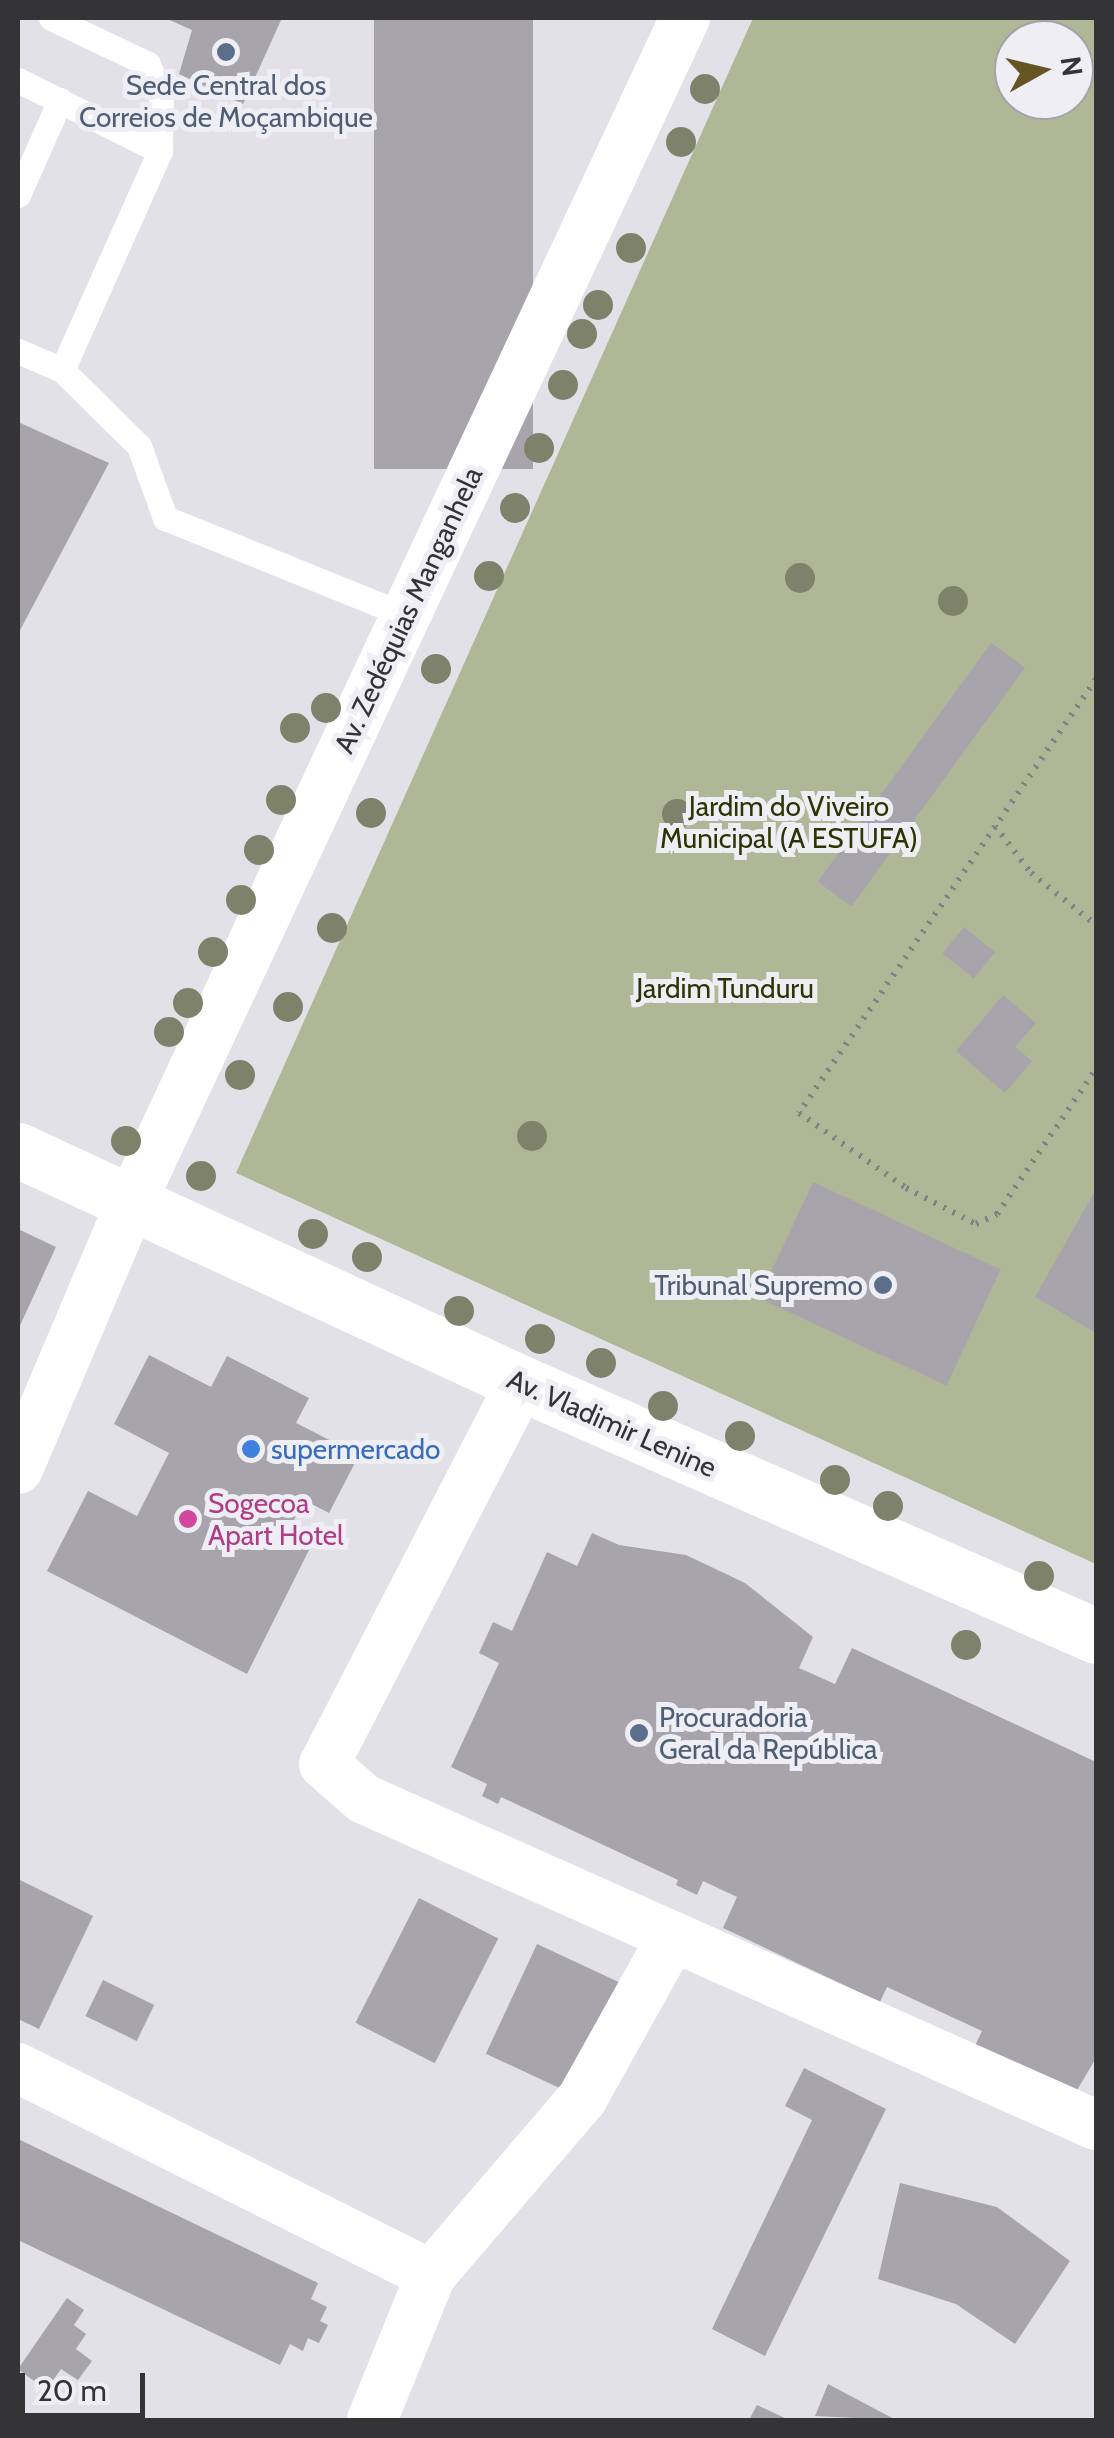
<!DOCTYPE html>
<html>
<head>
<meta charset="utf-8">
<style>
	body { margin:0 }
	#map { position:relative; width:1114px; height:2438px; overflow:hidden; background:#e2e1e7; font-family:Cabin,sans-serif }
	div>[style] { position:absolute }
	.green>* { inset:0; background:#b0b797 }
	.building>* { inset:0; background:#a7a5ab; transform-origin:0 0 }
	.path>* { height:6px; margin-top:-3px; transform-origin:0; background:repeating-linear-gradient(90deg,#828186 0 2.5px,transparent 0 10.5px) }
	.lane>* { height:25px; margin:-12.5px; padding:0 12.5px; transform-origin:12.5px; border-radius:12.5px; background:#fff }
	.street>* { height:50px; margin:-25px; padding:0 25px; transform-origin:25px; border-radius:25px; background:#fff }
	.secondary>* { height:55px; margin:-27.5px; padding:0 27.5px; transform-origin:27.5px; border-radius:27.5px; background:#fff }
	.trees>* { width:30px; height:30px; margin:-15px; border-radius:50%; background:#7e826b }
	.dots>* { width:28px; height:28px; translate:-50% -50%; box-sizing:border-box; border:5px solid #efeef5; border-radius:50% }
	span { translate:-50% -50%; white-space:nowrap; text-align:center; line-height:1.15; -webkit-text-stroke:10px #efeef5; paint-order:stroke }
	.service-label { font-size:28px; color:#4e5e75 }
	.right { translate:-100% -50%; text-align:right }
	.left { translate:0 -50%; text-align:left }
	.street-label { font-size:28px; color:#343336 }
	.park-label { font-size:28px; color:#2d3505 }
	.shop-label { font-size:28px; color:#366cbe }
	.hotel-label { font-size:28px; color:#b23c85 }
	.frame { position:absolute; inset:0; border:20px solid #343336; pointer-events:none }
	.north { position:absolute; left:994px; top:20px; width:100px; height:100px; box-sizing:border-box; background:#efeef5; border:2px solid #a4a3a9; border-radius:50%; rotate:82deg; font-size:28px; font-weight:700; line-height:40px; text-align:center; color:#343336 }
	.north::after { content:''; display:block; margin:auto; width:35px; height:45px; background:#665422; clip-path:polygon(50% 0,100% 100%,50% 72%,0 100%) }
	.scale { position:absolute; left:20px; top:2373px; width:125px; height:45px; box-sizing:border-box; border:5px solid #343336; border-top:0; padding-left:12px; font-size:30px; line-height:35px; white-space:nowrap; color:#343336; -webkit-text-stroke:8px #efeef5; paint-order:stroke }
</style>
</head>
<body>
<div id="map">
	<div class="green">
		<div style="clip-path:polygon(evenodd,753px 18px,1096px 18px,1096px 1564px,236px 1173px,753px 18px,1014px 40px,1074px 40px,1074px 100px,1014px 100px,1014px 40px)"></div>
	</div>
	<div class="building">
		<div style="clip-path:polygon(165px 18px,282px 18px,243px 104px,179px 74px,192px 30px)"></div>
		<div style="left:374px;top:18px;width:159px;height:451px"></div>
		<div style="clip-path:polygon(18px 422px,109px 463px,18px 634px)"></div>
		<div style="left:991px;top:643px;width:42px;height:295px;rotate:36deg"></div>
		<div style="left:964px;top:927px;width:40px;height:34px;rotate:39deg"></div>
		<div style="clip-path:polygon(1003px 995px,1036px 1023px,1015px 1047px,1032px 1061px,1005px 1093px,956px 1051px)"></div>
		<div style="left:813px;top:1182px;width:207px;height:128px;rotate:25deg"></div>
		<div style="clip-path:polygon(1096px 1189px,1096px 1333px,1035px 1297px)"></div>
		<div style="clip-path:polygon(18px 1229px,56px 1247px,18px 1330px)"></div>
		<div style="clip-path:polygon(149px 1355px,211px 1387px,227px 1356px,309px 1398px,296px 1423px,359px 1455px,329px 1513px,304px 1500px,287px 1534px,311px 1546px,247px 1674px,47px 1571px,88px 1491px,137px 1516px,169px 1453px,114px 1424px)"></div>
		<div style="clip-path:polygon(592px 1533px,619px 1545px,686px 1555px,745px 1583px,813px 1637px,799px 1668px,835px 1684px,852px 1648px,1096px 1762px,1096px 2058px,1076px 2092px,975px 2046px,982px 2031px,887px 1987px,880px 2002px,723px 1928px,737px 1897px,703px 1881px,697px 1895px,676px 1885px,678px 1880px,501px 1797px,498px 1804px,482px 1796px,487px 1784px,451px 1767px,499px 1663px,479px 1653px,493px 1622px,512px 1631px,547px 1552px,577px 1566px)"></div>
		<div style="clip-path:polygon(18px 1879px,93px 1916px,39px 2029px,18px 2019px)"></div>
		<div style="left:419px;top:1898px;width:89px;height:140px;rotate:27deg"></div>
		<div style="left:537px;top:1944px;width:99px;height:121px;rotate:25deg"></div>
		<div style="left:103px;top:1980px;width:57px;height:40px;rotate:26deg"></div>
		<div style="clip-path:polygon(804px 2068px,886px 2109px,765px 2356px,712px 2329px,812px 2120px,785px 2106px)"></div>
		<div style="clip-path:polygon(18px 2139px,318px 2283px,311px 2299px,327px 2307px,320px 2321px,328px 2325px,319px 2343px,308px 2338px,303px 2351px,290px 2344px,280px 2365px,18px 2240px)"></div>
		<div style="clip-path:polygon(900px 2183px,997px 2207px,1070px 2261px,1015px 2344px,956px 2304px,878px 2279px)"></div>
		<div style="clip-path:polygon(67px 2298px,84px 2310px,74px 2325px,86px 2334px,76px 2349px,92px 2361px,78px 2380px,61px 2369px,46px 2390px,18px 2369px)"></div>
		<div style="clip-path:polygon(828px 2384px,896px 2420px,815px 2416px)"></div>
		<div style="clip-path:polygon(757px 2405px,789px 2420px,749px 2420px)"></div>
	</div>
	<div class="path">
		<div style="left:1096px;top:679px;width:526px;rotate:124.39deg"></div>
		<div style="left:799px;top:1113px;width:131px;rotate:35deg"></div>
		<div style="left:906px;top:1188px;width:79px;rotate:27.2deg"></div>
		<div style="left:976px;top:1224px;width:23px;rotate:-25deg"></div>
		<div style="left:997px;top:1214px;width:176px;rotate:-55.7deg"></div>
		<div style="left:995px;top:826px;width:59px;rotate:52.5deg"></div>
		<div style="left:1031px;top:873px;width:83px;rotate:38.7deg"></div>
	</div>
	<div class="lane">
		<div style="left:51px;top:18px;width:107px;rotate:25.4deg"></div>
		<div style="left:148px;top:64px;width:35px;rotate:68deg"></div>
		<div style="left:161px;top:96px;width:55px;rotate:91deg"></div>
		<div style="left:160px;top:151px;width:240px;rotate:114.1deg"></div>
		<div style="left:18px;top:80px;width:159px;rotate:26.6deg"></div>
		<div style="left:18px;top:195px;width:104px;rotate:-66.1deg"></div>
		<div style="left:18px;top:351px;width:48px;rotate:23.4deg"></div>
		<div style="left:62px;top:370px;width:108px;rotate:44.6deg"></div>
		<div style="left:139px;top:446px;width:77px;rotate:70.1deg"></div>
		<div style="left:165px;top:518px;width:259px;rotate:22deg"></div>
	</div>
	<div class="street">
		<div style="left:521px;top:1383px;width:429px;rotate:117.3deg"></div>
		<div style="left:324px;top:1764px;width:53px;rotate:41.2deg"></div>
		<div style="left:364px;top:1799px;width:801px;rotate:24.01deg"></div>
		<div style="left:18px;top:1469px;width:289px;rotate:-67deg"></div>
		<div style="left:131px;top:1203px;width:1308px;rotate:-64.94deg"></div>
		<div style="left:18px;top:2068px;width:462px;rotate:26.6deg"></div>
		<div style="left:372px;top:2420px;width:157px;rotate:-67.9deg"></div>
		<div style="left:431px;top:2275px;width:232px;rotate:-49.4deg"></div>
		<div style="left:582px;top:2099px;width:185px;rotate:-60.9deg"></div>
	</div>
	<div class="secondary">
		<div style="left:18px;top:1150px;width:554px;rotate:24.85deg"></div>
		<div style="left:521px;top:1383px;width:628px;rotate:23.75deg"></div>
	</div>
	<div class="trees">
		<div style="left:705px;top:89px"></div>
		<div style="left:681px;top:142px"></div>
		<div style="left:631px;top:248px"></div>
		<div style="left:598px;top:305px"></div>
		<div style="left:582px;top:334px"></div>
		<div style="left:563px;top:385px"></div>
		<div style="left:539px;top:448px"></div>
		<div style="left:515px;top:508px"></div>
		<div style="left:489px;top:576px"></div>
		<div style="left:800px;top:578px"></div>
		<div style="left:953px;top:601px"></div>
		<div style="left:436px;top:669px"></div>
		<div style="left:326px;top:708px"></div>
		<div style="left:295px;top:728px"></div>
		<div style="left:281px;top:800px"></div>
		<div style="left:371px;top:813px"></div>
		<div style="left:677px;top:814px"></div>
		<div style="left:259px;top:850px"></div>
		<div style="left:241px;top:900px"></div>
		<div style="left:332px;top:928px"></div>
		<div style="left:213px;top:952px"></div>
		<div style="left:188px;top:1003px"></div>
		<div style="left:288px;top:1007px"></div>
		<div style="left:169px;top:1032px"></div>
		<div style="left:240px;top:1075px"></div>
		<div style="left:532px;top:1136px"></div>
		<div style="left:126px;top:1141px"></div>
		<div style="left:201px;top:1176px"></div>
		<div style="left:313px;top:1234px"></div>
		<div style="left:367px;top:1257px"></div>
		<div style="left:459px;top:1311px"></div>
		<div style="left:540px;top:1339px"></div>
		<div style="left:601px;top:1363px"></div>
		<div style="left:663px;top:1406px"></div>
		<div style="left:740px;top:1436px"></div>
		<div style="left:835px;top:1480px"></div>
		<div style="left:888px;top:1506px"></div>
		<div style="left:1039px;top:1576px"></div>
		<div style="left:966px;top:1645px"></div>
	</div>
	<div class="dots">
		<div style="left:226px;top:52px;background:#5c6f8a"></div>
		<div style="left:883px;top:1285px;background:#5c6f8a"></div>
		<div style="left:251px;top:1449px;background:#3f7fe0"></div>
		<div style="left:188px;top:1519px;background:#d1479c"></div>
		<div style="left:639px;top:1733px;background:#5c6f8a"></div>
	</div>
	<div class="service-label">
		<span style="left:226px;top:101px">Sede Central dos<br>Correios de Moçambique</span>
		<span class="right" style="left:863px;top:1285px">Tribunal Supremo</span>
		<span class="left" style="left:659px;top:1733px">Procuradoria<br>Geral da República</span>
	</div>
	<div class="street-label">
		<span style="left:408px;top:610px;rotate:-65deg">Av. Zedéquias Manganhela</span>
		<span style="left:612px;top:1423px;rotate:24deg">Av. Vladimir Lenine</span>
	</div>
	<div class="park-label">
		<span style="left:789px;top:822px">Jardim do Viveiro<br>Municipal (A ESTUFA)</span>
		<span style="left:725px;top:988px">Jardim Tunduru</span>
	</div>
	<div class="shop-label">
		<span class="left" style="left:271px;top:1449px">supermercado</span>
	</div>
	<div class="hotel-label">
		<span class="left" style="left:208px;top:1519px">Sogecoa<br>Apart Hotel</span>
	</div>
	<div class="frame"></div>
	<div class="north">N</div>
	<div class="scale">20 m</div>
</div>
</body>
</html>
